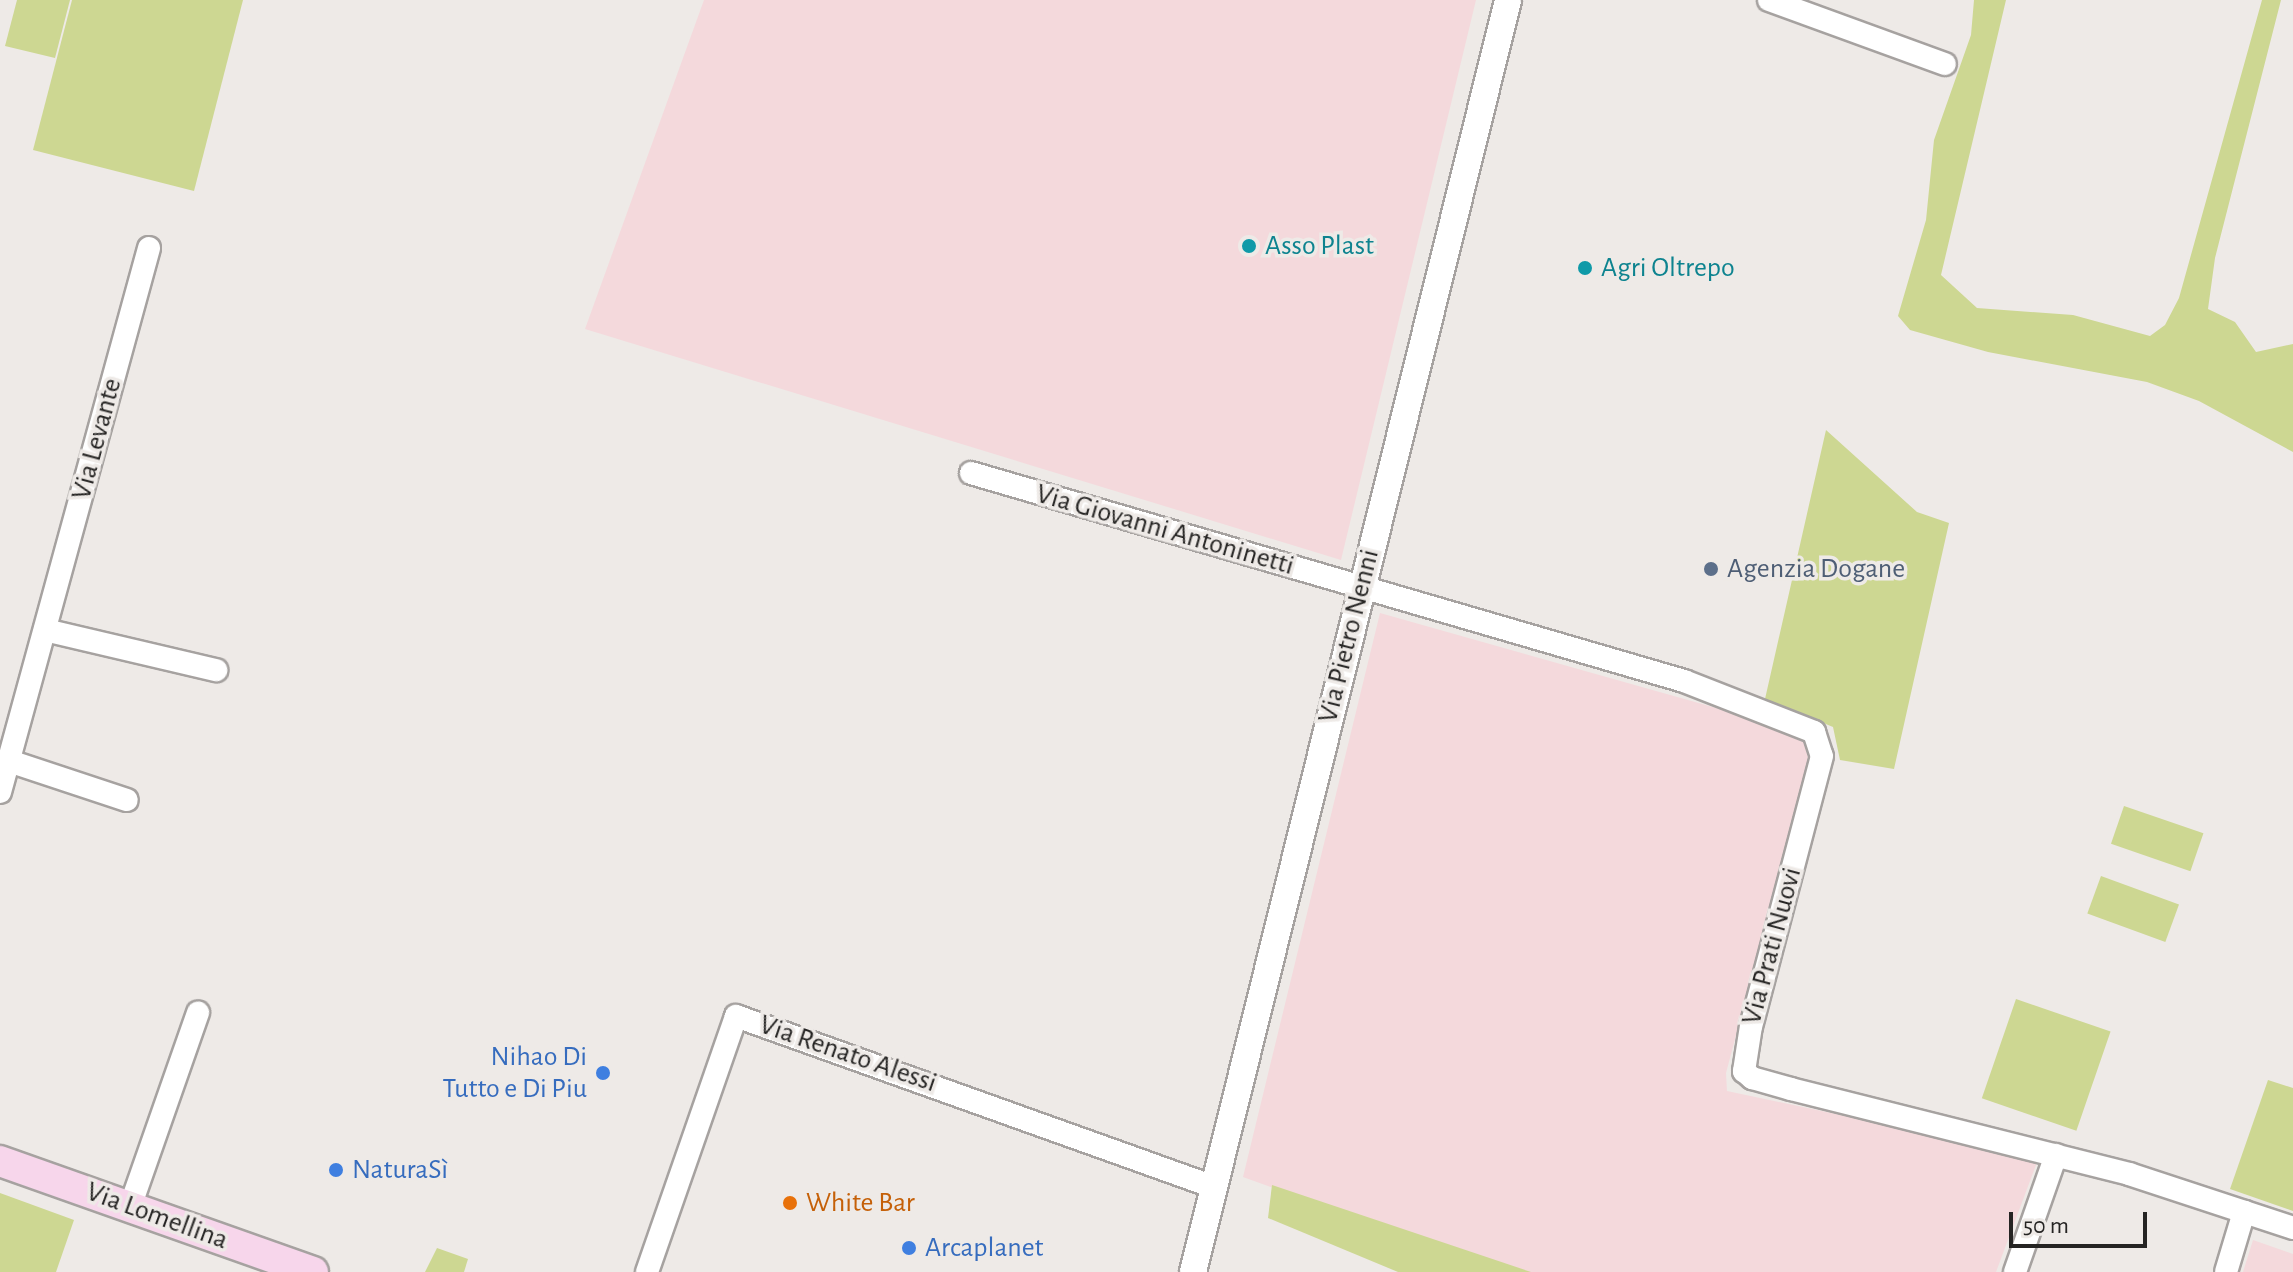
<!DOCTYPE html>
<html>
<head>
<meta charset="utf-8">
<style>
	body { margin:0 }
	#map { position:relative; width:2293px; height:1272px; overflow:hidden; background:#eeeae7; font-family:"Alegreya Sans",sans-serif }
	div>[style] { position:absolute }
	.industrial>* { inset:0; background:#f4d9dc }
	.green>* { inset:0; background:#cdd792; transform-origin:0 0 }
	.roads { filter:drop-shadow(2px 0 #a6a2a0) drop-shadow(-2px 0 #a6a2a0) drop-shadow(0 2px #a6a2a0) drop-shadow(0 -2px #a6a2a0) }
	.minor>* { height:22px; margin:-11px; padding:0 11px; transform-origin:11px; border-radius:11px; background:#fff }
	.tertiary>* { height:26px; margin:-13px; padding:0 13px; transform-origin:13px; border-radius:13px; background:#fff }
	.secondary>* { height:30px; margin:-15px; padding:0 15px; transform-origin:15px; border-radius:15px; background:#f7d6eb }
	.dots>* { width:22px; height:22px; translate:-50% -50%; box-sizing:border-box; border:4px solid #eeeae7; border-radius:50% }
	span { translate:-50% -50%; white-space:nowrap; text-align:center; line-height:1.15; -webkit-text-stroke:7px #eeeae7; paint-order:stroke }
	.culture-label { font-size:28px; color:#0d838f }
	.left { translate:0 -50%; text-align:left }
	.street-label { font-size:28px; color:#252423 }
	.service-label { font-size:28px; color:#4e5e75 }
	.shop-label { font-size:28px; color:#366cbe }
	.right { translate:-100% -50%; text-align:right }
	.food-label { font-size:28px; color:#c56008 }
	.scale { position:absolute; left:2009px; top:1212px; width:138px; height:36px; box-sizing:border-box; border:4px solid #252423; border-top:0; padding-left:10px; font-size:24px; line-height:28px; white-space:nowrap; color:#252423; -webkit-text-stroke:6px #eeeae7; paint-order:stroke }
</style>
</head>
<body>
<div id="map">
	<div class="industrial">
		<div style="clip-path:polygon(704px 0,1476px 0,1341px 560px,585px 329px)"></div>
		<div style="clip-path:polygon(1380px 613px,1801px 732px,1811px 753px,1726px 1073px,1727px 1091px,2039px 1157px,1996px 1272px,1507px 1272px,1243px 1177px)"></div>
		<div style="clip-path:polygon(2253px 1240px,2293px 1254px,2293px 1272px,2243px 1272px)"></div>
	</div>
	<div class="green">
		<div style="clip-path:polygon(17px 0,70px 0,55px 58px,5px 46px)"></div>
		<div style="clip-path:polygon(72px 0,243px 0,194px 191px,33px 150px)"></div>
		<div style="clip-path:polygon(1974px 0,2006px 0,1941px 275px,1977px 308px,2073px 315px,2150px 336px,2165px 325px,2179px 298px,2262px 0,2281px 0,2215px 258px,2208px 309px,2235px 322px,2256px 352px,2293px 344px,2293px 452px,2199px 401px,2147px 382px,1988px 352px,1910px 330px,1898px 316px,1926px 220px,1934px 140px,1971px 35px)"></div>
		<div style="clip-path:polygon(1826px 430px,1917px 512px,1949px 523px,1894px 769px,1840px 760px,1833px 727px,1765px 699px)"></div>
		<div style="left:2124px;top:806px;width:84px;height:40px;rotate:19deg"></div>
		<div style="left:2101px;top:876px;width:83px;height:40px;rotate:20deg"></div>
		<div style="left:2016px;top:999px;width:100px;height:105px;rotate:19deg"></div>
		<div style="clip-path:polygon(2268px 1080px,2293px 1088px,2293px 1211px,2230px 1189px)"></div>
		<div style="clip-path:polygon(1272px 1185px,1531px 1272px,1398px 1272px,1268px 1218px)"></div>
		<div style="clip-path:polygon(0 1193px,74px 1220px,56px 1272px,0 1272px)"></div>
		<div style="clip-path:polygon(437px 1248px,468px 1259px,464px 1272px,425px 1272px)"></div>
	</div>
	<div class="roads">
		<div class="minor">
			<div style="left:1769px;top:0;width:187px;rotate:20deg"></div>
			<div style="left:971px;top:473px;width:743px;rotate:16.26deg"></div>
			<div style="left:1684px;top:681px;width:140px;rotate:21.4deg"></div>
			<div style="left:1814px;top:732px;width:25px;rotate:72deg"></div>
			<div style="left:1822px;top:756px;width:279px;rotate:104.7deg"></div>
			<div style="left:1751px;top:1026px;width:46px;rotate:98.8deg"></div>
			<div style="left:1744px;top:1071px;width:11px;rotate:41deg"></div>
			<div style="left:1752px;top:1078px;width:41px;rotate:15.8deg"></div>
			<div style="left:1791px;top:1089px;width:349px;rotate:14.1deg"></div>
			<div style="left:2129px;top:1174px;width:173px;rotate:18.2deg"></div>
			<div style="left:45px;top:630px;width:176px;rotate:13.2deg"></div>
			<div style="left:9px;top:761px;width:124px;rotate:18.3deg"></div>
			<div style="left:0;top:792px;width:564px;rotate:-74.68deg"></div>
			<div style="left:130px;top:1207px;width:206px;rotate:-70.7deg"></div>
			<div style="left:647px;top:1272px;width:271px;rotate:-70.8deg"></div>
			<div style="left:736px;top:1016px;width:508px;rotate:19.68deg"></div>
			<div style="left:2015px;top:1272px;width:124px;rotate:-70.7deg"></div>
			<div style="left:2226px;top:1272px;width:63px;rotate:-73.3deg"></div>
		</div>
		<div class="tertiary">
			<div style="left:1193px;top:1272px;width:1310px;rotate:-76.09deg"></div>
		</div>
		<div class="secondary">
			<div style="left:0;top:1161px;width:332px;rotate:19.5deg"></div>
		</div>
	</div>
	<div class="dots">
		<div style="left:1249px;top:246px;background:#0f9aa8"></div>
		<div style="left:1585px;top:268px;background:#0f9aa8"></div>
		<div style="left:1711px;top:569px;background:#5c6f8a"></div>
		<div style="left:603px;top:1073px;background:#3f7fe0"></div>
		<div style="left:336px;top:1170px;background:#3f7fe0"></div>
		<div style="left:790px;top:1203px;background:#e8710a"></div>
		<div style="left:909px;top:1248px;background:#3f7fe0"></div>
	</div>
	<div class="culture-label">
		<span class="left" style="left:1265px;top:246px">Asso Plast</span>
		<span class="left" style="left:1601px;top:268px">Agri Oltrepo</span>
	</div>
	<div class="street-label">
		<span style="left:97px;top:439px;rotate:-75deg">Via Levante</span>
		<span style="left:1165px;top:530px;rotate:16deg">Via Giovanni Antoninetti</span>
		<span style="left:1349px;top:636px;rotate:-76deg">Via Pietro Nenni</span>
		<span style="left:1772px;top:946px;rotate:-75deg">Via Prati Nuovi</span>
		<span style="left:848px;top:1054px;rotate:19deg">Via Renato Alessi</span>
		<span style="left:157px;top:1216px;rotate:20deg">Via Lomellina</span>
	</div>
	<div class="service-label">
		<span class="left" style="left:1727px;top:569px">Agenzia Dogane</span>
	</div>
	<div class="shop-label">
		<span class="right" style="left:587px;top:1073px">Nihao Di<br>Tutto e Di Piu</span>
		<span class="left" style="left:352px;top:1170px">NaturaSì</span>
		<span class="left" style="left:925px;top:1248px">Arcaplanet</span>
	</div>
	<div class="food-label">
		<span class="left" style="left:806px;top:1203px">White Bar</span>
	</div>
	<div class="scale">50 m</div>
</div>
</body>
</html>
